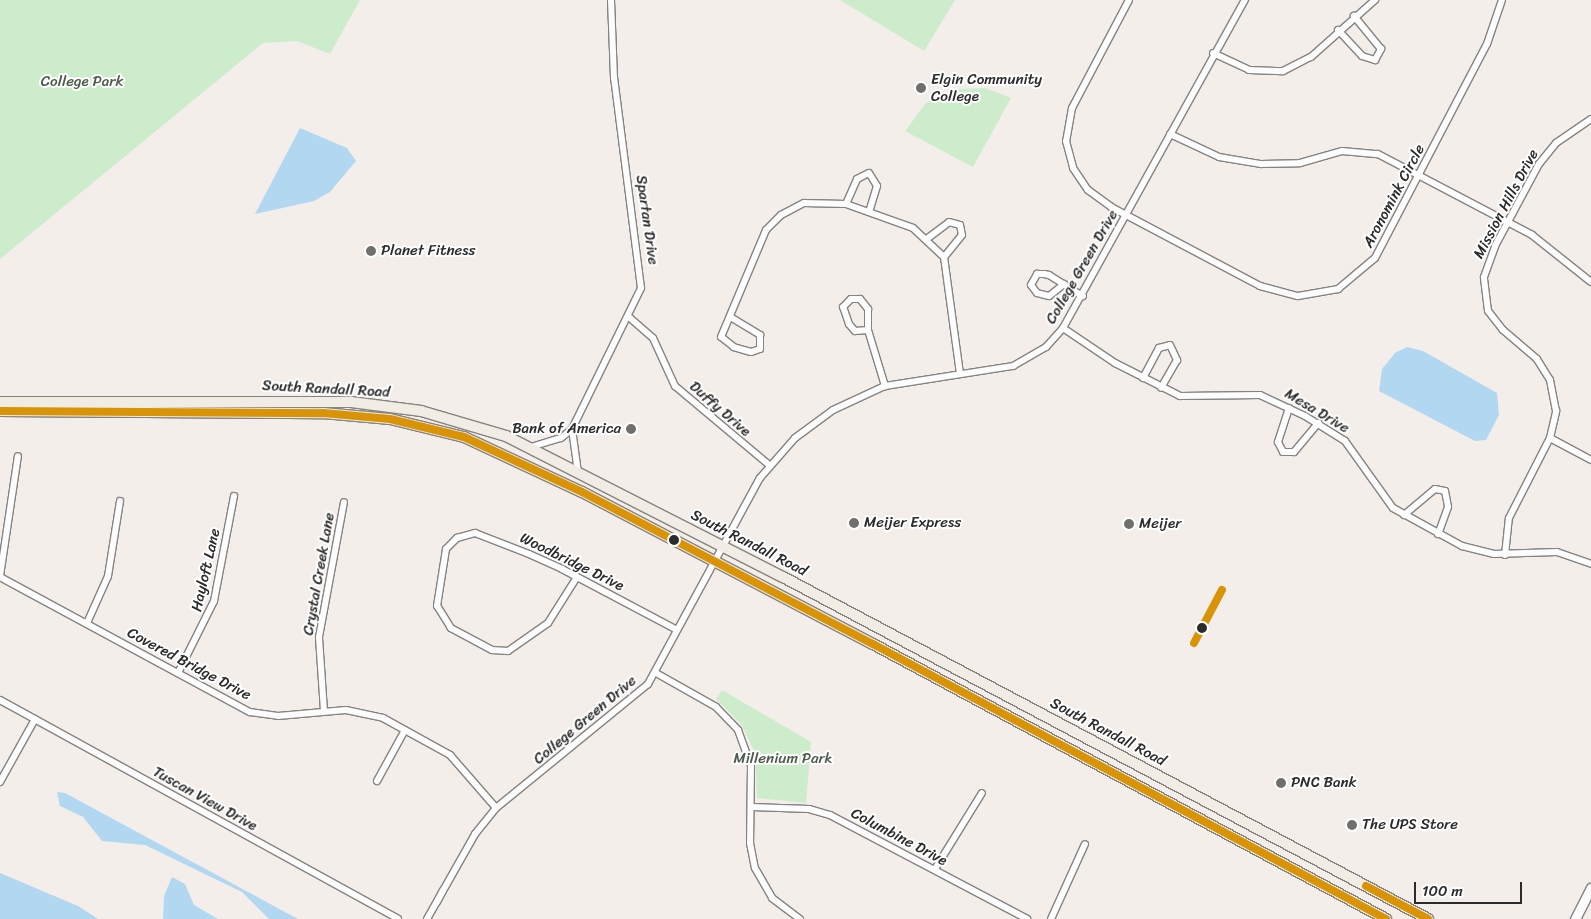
<!DOCTYPE html>
<html>
<head>
<meta charset="utf-8">
<style>
	body { margin:0 }
	#map { position:relative; width:1591px; height:919px; overflow:hidden; background:#f4eeea; font-family:Sriracha,sans-serif }
	div>[style] { position:absolute }
	.green>* { inset:0; background:#cdeccb }
	.water>* { inset:0; background:#b2d7f1 }
	.roads { filter:drop-shadow(1px 0 #858381) drop-shadow(-1px 0 #858381) drop-shadow(0 1px #858381) drop-shadow(0 -1px #858381) }
	.street>* { height:6px; margin:-3px; padding:0 3px; transform-origin:3px; border-radius:3px; background:#fdfcfc }
	.secondary>* { height:9px; margin:-4.5px; padding:0 4.5px; transform-origin:4.5px; border-radius:4.5px; background:#fdfcfc }
	.primary>* { height:10px; margin:-5px; padding:0 5px; transform-origin:5px; border-radius:5px; background:#f1ece4 }
	.bus-1>* { height:8px; margin:-4px; padding:0 4px; transform-origin:4px; border-radius:4px; background:#d89406 }
	.dots>* { width:14px; height:14px; translate:-50% -50%; box-sizing:border-box; border:2px solid #fff; border-radius:50% }
	span { translate:-50% -50%; white-space:nowrap; text-align:center; line-height:1.15; -webkit-text-stroke:4px #fff; paint-order:stroke }
	.poi-label { font-size:15px; color:#2b2b2b }
	.left { translate:0 -50%; text-align:left }
	.right { translate:-100% -50%; text-align:right }
	.park-label { font-size:15px; color:#4c5b4c }
	.street-label { font-size:15px; color:#2b2b2b }
	.scale { position:absolute; left:1414px; top:882px; width:108px; height:22px; box-sizing:border-box; border:2px solid #2b2b2b; border-top:0; padding-left:6px; font-size:15px; line-height:18px; white-space:nowrap; color:#2b2b2b; -webkit-text-stroke:4px #fff; paint-order:stroke }
</style>
</head>
<body>
<div id="map">
	<div class="green">
		<div style="clip-path:polygon(0 0,360px 0,330px 54px,297px 41px,263px 43px,0 259px)"></div>
		<div style="clip-path:polygon(840px 0,955px 0,924px 51px)"></div>
		<div style="clip-path:polygon(985px 88px,1011px 98px,973px 167px,905px 131px,926px 103px,940px 95px,958px 89px)"></div>
		<div style="clip-path:polygon(722px 690px,811px 742px,806px 803px,757px 798px,755px 753px,742px 725px,716px 699px)"></div>
	</div>
	<div class="water">
		<div style="clip-path:polygon(300px 128px,347px 148px,356px 161px,330px 192px,314px 201px,255px 214px)"></div>
		<div style="clip-path:polygon(1407px 347px,1423px 351px,1497px 393px,1499px 415px,1486px 440px,1475px 441px,1379px 391px,1382px 369px,1395px 353px)"></div>
		<div style="clip-path:polygon(57px 792px,65px 793px,298px 919px,269px 919px,242px 892px,145px 845px,102px 841px,83px 817px,60px 806px)"></div>
		<div style="clip-path:polygon(0 873px,78px 906px,98px 919px,0 919px)"></div>
		<div style="clip-path:polygon(172px 877px,185px 884px,194px 905px,218px 919px,163px 919px,164px 896px)"></div>
	</div>
	<div class="roads">
		<div class="street">
			<div style="left:1129px;top:0;width:122px;rotate:117.8deg"></div>
			<div style="left:1072px;top:108px;width:34px;rotate:100deg"></div>
			<div style="left:1066px;top:141px;width:28px;rotate:75deg"></div>
			<div style="left:1073px;top:168px;width:27px;rotate:56deg"></div>
			<div style="left:1088px;top:190px;width:29px;rotate:36deg"></div>
			<div style="left:1111px;top:207px;width:169px;rotate:27.9deg"></div>
			<div style="left:1260px;top:286px;width:39px;rotate:15deg"></div>
			<div style="left:1298px;top:296px;width:41px;rotate:-9.9deg"></div>
			<div style="left:1338px;top:289px;width:48px;rotate:-40deg"></div>
			<div style="left:1375px;top:258px;width:242px;rotate:-62.4deg"></div>
			<div style="left:1487px;top:44px;width:46px;rotate:-71.2deg"></div>
			<div style="left:1338px;top:30px;width:35px;rotate:47deg"></div>
			<div style="left:1362px;top:56px;width:14px;rotate:17deg"></div>
			<div style="left:1375px;top:60px;width:13px;rotate:-61deg"></div>
			<div style="left:1381px;top:49px;width:43px;rotate:-129.3deg"></div>
			<div style="left:1213px;top:53px;width:40px;rotate:25deg"></div>
			<div style="left:1249px;top:70px;width:34px;rotate:2deg"></div>
			<div style="left:1283px;top:71px;width:31px;rotate:-27deg"></div>
			<div style="left:1311px;top:57px;width:86px;rotate:-41.7deg"></div>
			<div style="left:1170px;top:134px;width:54px;rotate:25.1deg"></div>
			<div style="left:1219px;top:157px;width:43px;rotate:9.5deg"></div>
			<div style="left:1261px;top:164px;width:39px;rotate:-1deg"></div>
			<div style="left:1300px;top:163px;width:44px;rotate:-15.9deg"></div>
			<div style="left:1342px;top:151px;width:36px;rotate:5deg"></div>
			<div style="left:1378px;top:154px;width:174px;rotate:27.7deg"></div>
			<div style="left:1532px;top:235px;width:75px;rotate:38.5deg"></div>
			<div style="left:846px;top:204px;width:27px;rotate:-66deg"></div>
			<div style="left:857px;top:179px;width:13px;rotate:-27deg"></div>
			<div style="left:869px;top:173px;width:15px;rotate:58deg"></div>
			<div style="left:877px;top:186px;width:27px;rotate:107deg"></div>
			<div style="left:928px;top:238px;width:26px;rotate:-37deg"></div>
			<div style="left:949px;top:222px;width:11px;rotate:15deg"></div>
			<div style="left:960px;top:225px;width:10px;rotate:79deg"></div>
			<div style="left:962px;top:235px;width:28px;rotate:129deg"></div>
			<div style="left:1064px;top:284px;width:19px;rotate:141deg"></div>
			<div style="left:1049px;top:296px;width:12px;rotate:-166deg"></div>
			<div style="left:1037px;top:293px;width:10px;rotate:-127deg"></div>
			<div style="left:1031px;top:285px;width:13px;rotate:-61deg"></div>
			<div style="left:1037px;top:274px;width:7px"></div>
			<div style="left:1044px;top:274px;width:5px;rotate:11deg"></div>
			<div style="left:1049px;top:275px;width:40px;rotate:32deg"></div>
			<div style="left:630px;top:318px;width:30px;rotate:41deg"></div>
			<div style="left:653px;top:338px;width:53px;rotate:65.4deg"></div>
			<div style="left:675px;top:386px;width:123px;rotate:40deg"></div>
			<div style="left:732px;top:318px;width:33px;rotate:31deg"></div>
			<div style="left:760px;top:335px;width:14px;rotate:90deg"></div>
			<div style="left:760px;top:349px;width:9px;rotate:162deg"></div>
			<div style="left:751px;top:352px;width:18px;rotate:-164deg"></div>
			<div style="left:734px;top:347px;width:16px;rotate:-142deg"></div>
			<div style="left:721px;top:337px;width:116px;rotate:-67.2deg"></div>
			<div style="left:766px;top:230px;width:21px;rotate:-45deg"></div>
			<div style="left:781px;top:215px;width:26px;rotate:-28deg"></div>
			<div style="left:804px;top:203px;width:42px;rotate:1.4deg"></div>
			<div style="left:846px;top:204px;width:71px;rotate:19.7deg"></div>
			<div style="left:913px;top:228px;width:42px;rotate:43.1deg"></div>
			<div style="left:944px;top:257px;width:118px;rotate:82.2deg"></div>
			<div style="left:1063px;top:328px;width:63px;rotate:33.9deg"></div>
			<div style="left:1115px;top:363px;width:73px;rotate:26.9deg"></div>
			<div style="left:1180px;top:396px;width:80px;rotate:-0.7deg"></div>
			<div style="left:1260px;top:395px;width:50px;rotate:25deg"></div>
			<div style="left:1305px;top:416px;width:47px;rotate:32deg"></div>
			<div style="left:1345px;top:441px;width:82px;rotate:54.4deg"></div>
			<div style="left:1393px;top:508px;width:79px;rotate:28.8deg"></div>
			<div style="left:1462px;top:546px;width:33px;rotate:14deg"></div>
			<div style="left:1494px;top:554px;width:63px;rotate:-1.8deg"></div>
			<div style="left:1557px;top:552px;width:36px;rotate:19deg"></div>
			<div style="left:868px;top:330px;width:13px;rotate:176deg"></div>
			<div style="left:855px;top:331px;width:9px;rotate:-131deg"></div>
			<div style="left:849px;top:324px;width:18px;rotate:-109deg"></div>
			<div style="left:843px;top:307px;width:11px;rotate:-45deg"></div>
			<div style="left:851px;top:299px;width:9px"></div>
			<div style="left:860px;top:299px;width:13px;rotate:51deg"></div>
			<div style="left:868px;top:309px;width:21px;rotate:90deg"></div>
			<div style="left:868px;top:330px;width:59px;rotate:73.1deg"></div>
			<div style="left:1143px;top:378px;width:34px;rotate:-62deg"></div>
			<div style="left:1159px;top:348px;width:11px;rotate:-15deg"></div>
			<div style="left:1170px;top:345px;width:17px;rotate:65deg"></div>
			<div style="left:1177px;top:360px;width:32px;rotate:120deg"></div>
			<div style="left:1289px;top:408px;width:36px;rotate:108deg"></div>
			<div style="left:1278px;top:442px;width:11px;rotate:63deg"></div>
			<div style="left:1283px;top:452px;width:11px"></div>
			<div style="left:1294px;top:452px;width:38px;rotate:-50deg"></div>
			<div style="left:572px;top:429px;width:43px;rotate:82.1deg"></div>
			<div style="left:1550px;top:438px;width:47px;rotate:28.2deg"></div>
			<div style="left:531px;top:447px;width:31px;rotate:-17deg"></div>
			<div style="left:561px;top:438px;width:14px;rotate:-39deg"></div>
			<div style="left:572px;top:429px;width:157px;rotate:-63.9deg"></div>
			<div style="left:641px;top:288px;width:212px;rotate:-97.3deg"></div>
			<div style="left:614px;top:78px;width:78px;rotate:-92.2deg"></div>
			<div style="left:1404px;top:515px;width:40px;rotate:-40deg"></div>
			<div style="left:1435px;top:489px;width:10px;rotate:11deg"></div>
			<div style="left:1445px;top:491px;width:16px;rotate:79deg"></div>
			<div style="left:1448px;top:507px;width:29px;rotate:110deg"></div>
			<div style="left:1505px;top:555px;width:37px;rotate:-84deg"></div>
			<div style="left:1509px;top:518px;width:90px;rotate:-62.9deg"></div>
			<div style="left:1550px;top:438px;width:28px;rotate:-77deg"></div>
			<div style="left:1556px;top:411px;width:32px;rotate:-101deg"></div>
			<div style="left:1550px;top:380px;width:25px;rotate:-122deg"></div>
			<div style="left:1537px;top:359px;width:45px;rotate:-139.5deg"></div>
			<div style="left:1503px;top:330px;width:24px;rotate:-128deg"></div>
			<div style="left:1488px;top:311px;width:34px;rotate:-97deg"></div>
			<div style="left:1484px;top:277px;width:33px;rotate:-70deg"></div>
			<div style="left:1495px;top:246px;width:93px;rotate:-61.8deg"></div>
			<div style="left:1539px;top:164px;width:27px;rotate:-51deg"></div>
			<div style="left:1556px;top:143px;width:42px;rotate:-34.4deg"></div>
			<div style="left:0;top:576px;width:121px;rotate:-81.5deg"></div>
			<div style="left:0;top:577px;width:284px;rotate:28.4deg"></div>
			<div style="left:250px;top:712px;width:28px;rotate:8deg"></div>
			<div style="left:278px;top:716px;width:68px;rotate:-5deg"></div>
			<div style="left:346px;top:710px;width:38px;rotate:12deg"></div>
			<div style="left:383px;top:718px;width:77px;rotate:28.9deg"></div>
			<div style="left:450px;top:755px;width:70px;rotate:49deg"></div>
			<div style="left:577px;top:577px;width:54px;rotate:122.2deg"></div>
			<div style="left:548px;top:623px;width:49px;rotate:145deg"></div>
			<div style="left:508px;top:651px;width:16px;rotate:-176deg"></div>
			<div style="left:492px;top:650px;width:47px;rotate:-151.8deg"></div>
			<div style="left:451px;top:628px;width:26px;rotate:-122deg"></div>
			<div style="left:437px;top:606px;width:58px;rotate:-81deg"></div>
			<div style="left:446px;top:549px;width:16px;rotate:-45deg"></div>
			<div style="left:457px;top:538px;width:19px;rotate:-16deg"></div>
			<div style="left:475px;top:533px;width:58px;rotate:21.3deg"></div>
			<div style="left:529px;top:554px;width:36px;rotate:24deg"></div>
			<div style="left:562px;top:569px;width:130px;rotate:27.9deg"></div>
			<div style="left:87px;top:623px;width:51px;rotate:-65.9deg"></div>
			<div style="left:108px;top:576px;width:76px;rotate:-80.9deg"></div>
			<div style="left:178px;top:673px;width:80px;rotate:-63.4deg"></div>
			<div style="left:214px;top:601px;width:107px;rotate:-79.2deg"></div>
			<div style="left:656px;top:673px;width:69px;rotate:29.5deg"></div>
			<div style="left:716px;top:707px;width:32px;rotate:46deg"></div>
			<div style="left:738px;top:730px;width:37px;rotate:70deg"></div>
			<div style="left:751px;top:765px;width:78px;rotate:90.7deg"></div>
			<div style="left:750px;top:843px;width:25px;rotate:79deg"></div>
			<div style="left:755px;top:868px;width:34px;rotate:60deg"></div>
			<div style="left:772px;top:898px;width:35px;rotate:37deg"></div>
			<div style="left:0;top:700px;width:454px;rotate:28.8deg"></div>
			<div style="left:324px;top:711px;width:74px;rotate:-93.9deg"></div>
			<div style="left:319px;top:637px;width:137px;rotate:-79.5deg"></div>
			<div style="left:377px;top:781px;width:58px;rotate:-61.2deg"></div>
			<div style="left:0;top:782px;width:72px;rotate:-60.9deg"></div>
			<div style="left:752px;top:807px;width:57px;rotate:2deg"></div>
			<div style="left:809px;top:809px;width:22px;rotate:16deg"></div>
			<div style="left:830px;top:815px;width:223px;rotate:27.8deg"></div>
			<div style="left:935px;top:869px;width:89px;rotate:-58.3deg"></div>
			<div style="left:437px;top:902px;width:13px;rotate:-63deg"></div>
			<div style="left:427px;top:919px;width:98px;rotate:-60.5deg"></div>
			<div style="left:475px;top:834px;width:33px;rotate:-51deg"></div>
			<div style="left:496px;top:808px;width:196px;rotate:-39.2deg"></div>
			<div style="left:648px;top:684px;width:234px;rotate:-61.5deg"></div>
			<div style="left:760px;top:478px;width:53px;rotate:-48.8deg"></div>
			<div style="left:795px;top:438px;width:47px;rotate:-36.4deg"></div>
			<div style="left:833px;top:410px;width:57px;rotate:-24.8deg"></div>
			<div style="left:885px;top:386px;width:130px;rotate:-8.9deg"></div>
			<div style="left:1013px;top:366px;width:38px;rotate:-30deg"></div>
			<div style="left:1046px;top:347px;width:25px;rotate:-48deg"></div>
			<div style="left:1063px;top:328px;width:375px;rotate:-61deg"></div>
			<div style="left:1051px;top:919px;width:82px;rotate:-65.6deg"></div>
		</div>
		<div class="secondary">
			<div style="left:1575px;top:919px;width:35px;rotate:-63deg"></div>
		</div>
		<div class="primary">
			<div style="left:0;top:402px;width:351px"></div>
			<div style="left:351px;top:402px;width:71px;rotate:7.3deg"></div>
			<div style="left:421px;top:411px;width:89px;rotate:16.4deg"></div>
			<div style="left:506px;top:436px;width:311px;rotate:27deg"></div>
			<div style="left:783px;top:577px;width:730px;rotate:27.93deg"></div>
			<div style="left:0;top:411px;width:323px;rotate:0.4deg"></div>
			<div style="left:323px;top:413px;width:67px;rotate:5.1deg"></div>
			<div style="left:390px;top:419px;width:76px;rotate:13.7deg"></div>
			<div style="left:464px;top:437px;width:130px;rotate:25deg"></div>
			<div style="left:582px;top:492px;width:328px;rotate:27.6deg"></div>
			<div style="left:873px;top:644px;width:582px;rotate:28.19deg"></div>
		</div>
	</div>
	<div class="bus-1">
		<div style="left:0;top:411px;width:323px;rotate:0.4deg"></div>
		<div style="left:323px;top:413px;width:67px;rotate:5.1deg"></div>
		<div style="left:390px;top:419px;width:76px;rotate:13.7deg"></div>
		<div style="left:464px;top:437px;width:130px;rotate:25deg"></div>
		<div style="left:582px;top:492px;width:328px;rotate:27.6deg"></div>
		<div style="left:873px;top:644px;width:582px;rotate:28.19deg"></div>
		<div style="left:1194px;top:643px;width:60px;rotate:-62.2deg"></div>
		<div style="left:1366px;top:886px;width:70px;rotate:28deg"></div>
	</div>
	<div class="dots">
		<div style="left:921px;top:88px;background:#716f6e"></div>
		<div style="left:371px;top:251px;background:#716f6e"></div>
		<div style="left:631px;top:429px;background:#716f6e"></div>
		<div style="left:854px;top:523px;background:#716f6e"></div>
		<div style="left:1129px;top:524px;background:#716f6e"></div>
		<div style="left:674px;top:540px;background:#2b2b2b"></div>
		<div style="left:1202px;top:628px;background:#2b2b2b"></div>
		<div style="left:1281px;top:783px;background:#716f6e"></div>
		<div style="left:1352px;top:825px;background:#716f6e"></div>
	</div>
	<div class="poi-label">
		<span class="left" style="left:931px;top:88px">Elgin Community<br>College</span>
		<span class="left" style="left:381px;top:251px">Planet Fitness</span>
		<span class="right" style="left:621px;top:429px">Bank of America</span>
		<span class="left" style="left:864px;top:523px">Meijer Express</span>
		<span class="left" style="left:1139px;top:524px">Meijer</span>
		<span class="left" style="left:1291px;top:783px">PNC Bank</span>
		<span class="left" style="left:1362px;top:825px">The UPS Store</span>
	</div>
	<div class="park-label">
		<span style="left:82px;top:82px">College Park</span>
		<span style="left:783px;top:759px">Millenium Park</span>
	</div>
	<div class="street-label">
		<span style="left:1394px;top:196px;rotate:-62deg">Aronomink Circle</span>
		<span style="left:1506px;top:204px;rotate:-62deg">Mission Hills Drive</span>
		<span style="left:647px;top:220px;rotate:82deg">Spartan Drive</span>
		<span style="left:1082px;top:267px;rotate:-60deg">College Green Drive</span>
		<span style="left:326px;top:389px;rotate:3deg">South Randall Road</span>
		<span style="left:720px;top:409px;rotate:41deg">Duffy Drive</span>
		<span style="left:1317px;top:411px;rotate:31deg">Mesa Drive</span>
		<span style="left:749px;top:543px;rotate:27deg">South Randall Road</span>
		<span style="left:572px;top:562px;rotate:26deg">Woodbridge Drive</span>
		<span style="left:206px;top:570px;rotate:-77deg">Hayloft Lane</span>
		<span style="left:319px;top:574px;rotate:-80deg">Crystal Creek Lane</span>
		<span style="left:189px;top:664px;rotate:28deg">Covered Bridge Drive</span>
		<span style="left:585px;top:720px;rotate:-40deg">College Green Drive</span>
		<span style="left:1108px;top:732px;rotate:28deg">South Randall Road</span>
		<span style="left:205px;top:799px;rotate:29deg">Tuscan View Drive</span>
		<span style="left:899px;top:837px;rotate:28deg">Columbine Drive</span>
	</div>
	<div class="scale">100 m</div>
</div>
</body>
</html>
